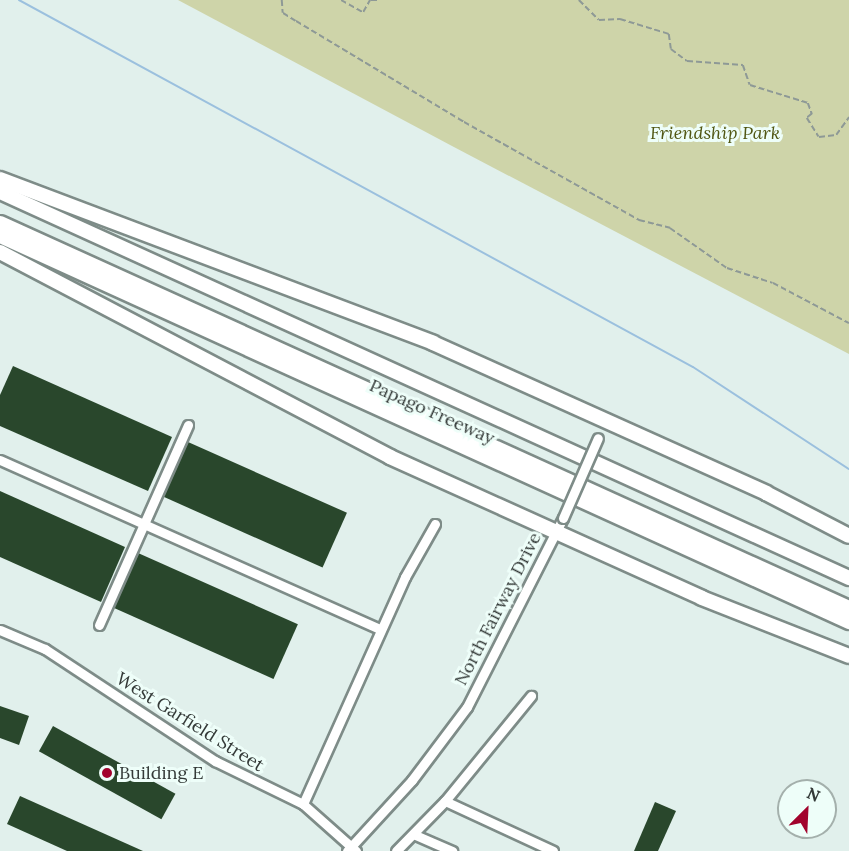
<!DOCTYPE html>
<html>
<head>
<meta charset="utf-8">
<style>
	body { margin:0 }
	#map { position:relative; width:849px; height:851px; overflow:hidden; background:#e1f0ec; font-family:Lora,serif }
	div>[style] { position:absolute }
	.green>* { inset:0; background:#ced4a9 }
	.stream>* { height:2px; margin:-1px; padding:0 1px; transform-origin:1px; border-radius:1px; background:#9bc0de }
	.building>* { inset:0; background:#29472c; transform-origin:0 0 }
	.path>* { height:1.5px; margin-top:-0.75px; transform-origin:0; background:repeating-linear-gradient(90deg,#8e9996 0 6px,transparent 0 9px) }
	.roads { filter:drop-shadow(2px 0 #7e8c88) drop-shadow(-2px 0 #7e8c88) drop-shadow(0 2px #7e8c88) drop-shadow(0 -2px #7e8c88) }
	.minor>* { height:9px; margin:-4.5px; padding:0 4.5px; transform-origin:4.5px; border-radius:4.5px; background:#fff }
	.highway>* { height:14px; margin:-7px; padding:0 7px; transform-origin:7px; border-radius:7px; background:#fff }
	.bridges { filter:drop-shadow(2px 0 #7e8c88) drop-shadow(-2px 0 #7e8c88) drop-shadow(0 2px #7e8c88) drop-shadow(0 -2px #7e8c88) }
	.minor-bridge>* { height:9px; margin:-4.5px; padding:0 4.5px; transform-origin:4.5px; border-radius:4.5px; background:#fff }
	.dots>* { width:16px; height:16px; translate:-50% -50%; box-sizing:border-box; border:3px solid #eefef9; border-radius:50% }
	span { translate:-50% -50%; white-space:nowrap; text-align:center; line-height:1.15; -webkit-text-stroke:6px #eefef9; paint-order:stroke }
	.park-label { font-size:18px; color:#505612; font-style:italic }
	.street-label { font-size:18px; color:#343a38 }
	.poi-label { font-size:18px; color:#343a38 }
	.left { translate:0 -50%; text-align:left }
	.north { position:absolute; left:777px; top:779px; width:60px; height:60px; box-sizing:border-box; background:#eefef9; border:2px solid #a4b0ac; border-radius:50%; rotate:24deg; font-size:16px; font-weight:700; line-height:24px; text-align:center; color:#343a38 }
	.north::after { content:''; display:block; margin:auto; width:21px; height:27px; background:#a2032d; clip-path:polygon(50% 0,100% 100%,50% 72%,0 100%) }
</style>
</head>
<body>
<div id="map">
	<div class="green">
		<div style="clip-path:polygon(178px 0,849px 0,849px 354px,452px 146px)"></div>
	</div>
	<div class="stream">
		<div style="left:19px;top:0;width:767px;rotate:28.57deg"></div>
		<div style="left:693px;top:367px;width:186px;rotate:33.2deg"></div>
	</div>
	<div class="building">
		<div style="clip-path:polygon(13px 366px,172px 437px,148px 491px,0 426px,0 395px)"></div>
		<div style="left:188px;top:442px;width:174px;height:60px;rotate:24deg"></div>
		<div style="clip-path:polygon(0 491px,125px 547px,101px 602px,0 557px)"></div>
		<div style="left:138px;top:553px;width:175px;height:60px;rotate:24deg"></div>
		<div style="clip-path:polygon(0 706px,29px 716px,19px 745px,0 738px)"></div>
		<div style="left:53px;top:726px;width:140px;height:29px;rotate:29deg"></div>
		<div style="clip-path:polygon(20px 796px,143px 851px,67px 851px,7px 824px)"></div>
		<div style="clip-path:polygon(655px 802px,676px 811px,658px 851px,634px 851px)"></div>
	</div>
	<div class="path">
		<div style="left:282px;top:0;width:13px;rotate:86deg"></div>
		<div style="left:283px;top:13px;width:15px;rotate:32deg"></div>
		<div style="left:296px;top:21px;width:196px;rotate:31deg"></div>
		<div style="left:464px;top:122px;width:201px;rotate:29.2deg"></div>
		<div style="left:639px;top:220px;width:32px;rotate:14deg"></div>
		<div style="left:670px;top:228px;width:70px;rotate:35.1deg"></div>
		<div style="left:727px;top:268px;width:48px;rotate:18.1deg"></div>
		<div style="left:773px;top:283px;width:86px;rotate:27.8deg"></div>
		<div style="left:341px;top:0;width:25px;rotate:29deg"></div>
		<div style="left:363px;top:12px;width:14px;rotate:-60deg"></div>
		<div style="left:371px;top:0;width:7px"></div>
		<div style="left:579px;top:0;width:28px;rotate:45deg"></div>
		<div style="left:599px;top:20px;width:21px;rotate:-3deg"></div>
		<div style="left:620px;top:19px;width:51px;rotate:17deg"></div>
		<div style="left:669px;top:34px;width:15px;rotate:82deg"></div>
		<div style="left:671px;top:49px;width:20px;rotate:37deg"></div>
		<div style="left:687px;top:61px;width:56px;rotate:4.1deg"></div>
		<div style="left:743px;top:65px;width:21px;rotate:71deg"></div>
		<div style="left:750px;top:85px;width:61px;rotate:17.2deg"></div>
		<div style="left:808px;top:103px;width:12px;rotate:70deg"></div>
		<div style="left:812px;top:114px;width:6px;rotate:141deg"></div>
		<div style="left:807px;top:118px;width:22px;rotate:58deg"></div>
		<div style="left:819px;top:137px;width:17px;rotate:-7deg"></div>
		<div style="left:836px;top:135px;width:22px;rotate:-54deg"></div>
	</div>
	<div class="roads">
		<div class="minor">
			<div style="left:0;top:460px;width:416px;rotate:24deg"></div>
			<div style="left:99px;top:625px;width:219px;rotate:-66deg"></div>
			<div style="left:0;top:630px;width:49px;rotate:22.9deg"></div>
			<div style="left:45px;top:649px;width:204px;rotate:33.4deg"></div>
			<div style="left:215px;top:761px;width:98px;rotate:26deg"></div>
			<div style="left:303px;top:804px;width:71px;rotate:41.6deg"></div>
			<div style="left:445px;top:801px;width:119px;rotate:24.8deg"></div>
			<div style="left:303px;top:804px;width:249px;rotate:-65.8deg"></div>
			<div style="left:405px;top:577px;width:61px;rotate:-60.5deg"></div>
			<div style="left:413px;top:834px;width:43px;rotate:23.6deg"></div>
			<div style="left:347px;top:851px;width:96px;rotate:-47.5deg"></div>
			<div style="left:412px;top:780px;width:91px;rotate:-53deg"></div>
			<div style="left:467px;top:707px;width:212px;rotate:-63.1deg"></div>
			<div style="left:396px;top:851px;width:70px;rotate:-45.6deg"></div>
			<div style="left:445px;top:801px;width:136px;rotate:-50.7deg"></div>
		</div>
		<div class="highway">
			<div style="left:0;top:179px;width:463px;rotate:20.7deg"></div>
			<div style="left:433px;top:343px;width:365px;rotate:24.2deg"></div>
			<div style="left:766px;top:493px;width:93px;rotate:27.4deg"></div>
			<div style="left:0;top:192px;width:933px;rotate:24.45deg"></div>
			<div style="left:0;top:223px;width:932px;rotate:24.39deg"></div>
			<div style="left:0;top:236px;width:933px;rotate:24.45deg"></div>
			<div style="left:0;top:252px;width:441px;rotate:27.7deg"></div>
			<div style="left:390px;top:457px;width:342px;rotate:24.3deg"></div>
			<div style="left:702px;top:598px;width:158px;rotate:21.5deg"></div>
		</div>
	</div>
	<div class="bridges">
		<div class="minor-bridge">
			<div style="left:563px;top:518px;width:87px;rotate:-66.4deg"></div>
		</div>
	</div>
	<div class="dots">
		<div style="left:107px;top:773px;background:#a2032d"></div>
	</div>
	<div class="park-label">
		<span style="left:715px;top:133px">Friendship Park</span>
	</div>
	<div class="street-label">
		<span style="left:432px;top:412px;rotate:24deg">Papago Freeway</span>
		<span style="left:498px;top:609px;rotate:-63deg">North Fairway Drive</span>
		<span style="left:190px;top:722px;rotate:32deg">West Garfield Street</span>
	</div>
	<div class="poi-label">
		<span class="left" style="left:119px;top:773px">Building E</span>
	</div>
	<div class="north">N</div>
</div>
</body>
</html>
